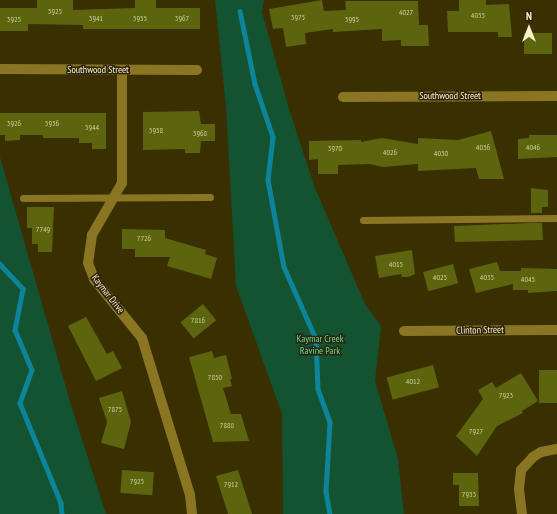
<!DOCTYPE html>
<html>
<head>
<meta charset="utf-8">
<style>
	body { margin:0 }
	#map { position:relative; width:557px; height:514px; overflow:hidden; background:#392f01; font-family:"PT Sans Narrow",sans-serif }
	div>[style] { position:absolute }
	.green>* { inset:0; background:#135331 }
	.stream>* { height:4.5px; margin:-2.25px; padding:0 2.25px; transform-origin:2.25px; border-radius:2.25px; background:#0d849a }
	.building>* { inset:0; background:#5c640e; transform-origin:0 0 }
	.lane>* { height:7px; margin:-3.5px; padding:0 3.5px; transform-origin:3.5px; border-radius:3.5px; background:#8a7622 }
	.street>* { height:10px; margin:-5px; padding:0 5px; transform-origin:5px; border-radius:5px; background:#8a7622 }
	span { translate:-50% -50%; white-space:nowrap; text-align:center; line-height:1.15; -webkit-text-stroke:3px #2c250c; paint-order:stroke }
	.number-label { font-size:8px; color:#d2cd9b }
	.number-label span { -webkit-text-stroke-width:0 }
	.street-label { font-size:10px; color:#faf0ca }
	.park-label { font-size:10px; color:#63df97 }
	.north { position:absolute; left:509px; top:8px; width:40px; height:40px; -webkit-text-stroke:3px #2c250c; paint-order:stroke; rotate:0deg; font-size:11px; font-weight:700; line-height:16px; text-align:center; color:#faf0ca }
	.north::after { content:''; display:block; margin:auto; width:14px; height:18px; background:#faf0ca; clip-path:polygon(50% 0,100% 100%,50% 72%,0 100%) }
</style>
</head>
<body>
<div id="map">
	<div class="green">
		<div style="clip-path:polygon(215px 0,264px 0,262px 12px,289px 109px,315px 188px,365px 304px,381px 326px,375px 381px,398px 459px,404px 514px,283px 514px,282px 414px,236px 286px,226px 107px)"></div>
		<div style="clip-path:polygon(0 157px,71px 405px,106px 514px,0 514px)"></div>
	</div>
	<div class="stream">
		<div style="left:240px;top:11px;width:75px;rotate:78.4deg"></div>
		<div style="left:255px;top:84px;width:56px;rotate:71.2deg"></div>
		<div style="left:273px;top:137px;width:43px;rotate:96.6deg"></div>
		<div style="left:268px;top:180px;width:88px;rotate:79.6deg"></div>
		<div style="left:284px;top:267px;width:79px;rotate:66deg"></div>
		<div style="left:316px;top:339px;width:50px;rotate:87.7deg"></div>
		<div style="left:318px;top:389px;width:35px;rotate:70deg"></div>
		<div style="left:330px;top:422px;width:70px;rotate:93.3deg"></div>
		<div style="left:326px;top:492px;width:22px;rotate:80deg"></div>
		<div style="left:0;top:264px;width:34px;rotate:47deg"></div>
		<div style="left:23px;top:289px;width:42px;rotate:101deg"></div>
		<div style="left:15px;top:330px;width:43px;rotate:67deg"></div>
		<div style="left:32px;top:370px;width:35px;rotate:110deg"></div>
		<div style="left:20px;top:403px;width:108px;rotate:67.7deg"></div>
		<div style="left:61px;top:503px;width:11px;rotate:85deg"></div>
	</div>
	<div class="building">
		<div style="clip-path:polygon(37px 0,73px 0,73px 10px,135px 8px,135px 0,156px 0,156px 8px,200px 8px,200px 29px,83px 29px,83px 25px,28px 24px,28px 31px,0 31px,0 8px,37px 8px)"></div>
		<div style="clip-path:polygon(322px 0,324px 11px,346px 10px,345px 1px,418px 1px,419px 25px,428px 25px,429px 46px,401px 46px,401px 40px,382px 41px,382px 29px,333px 32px,333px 29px,305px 33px,306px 44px,286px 47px,283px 28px,273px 29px,269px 9px)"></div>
		<div style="clip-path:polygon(459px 0,486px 0,486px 5px,509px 4px,512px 37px,498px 37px,498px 32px,448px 32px,447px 11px,459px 11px)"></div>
		<div style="left:552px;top:33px;width:21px;height:28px;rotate:90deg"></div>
		<div style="clip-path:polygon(199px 111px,201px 124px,215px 124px,215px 141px,201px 141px,200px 153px,185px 153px,185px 149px,143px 150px,143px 112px)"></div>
		<div style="clip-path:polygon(0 113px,106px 113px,106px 149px,92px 149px,92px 143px,79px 143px,79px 138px,43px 138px,43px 135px,20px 135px,20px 140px,5px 141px,5px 135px,0 135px)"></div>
		<div style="clip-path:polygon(491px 131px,504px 179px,479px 179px,476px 168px,418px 171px,418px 164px,383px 167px,369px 164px,338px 165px,338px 174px,318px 174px,318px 159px,309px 160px,309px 141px,361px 140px,361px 142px,382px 138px,418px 144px,418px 138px,458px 140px)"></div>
		<div style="clip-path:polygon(529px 135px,557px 135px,557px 157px,518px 159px,518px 139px,529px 138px)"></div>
		<div style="clip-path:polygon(531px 188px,548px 190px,548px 207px,542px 207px,542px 213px,531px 213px)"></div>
		<div style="clip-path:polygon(27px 207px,54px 207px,52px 252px,38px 252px,38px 244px,32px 244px,32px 228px,27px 228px)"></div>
		<div style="clip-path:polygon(531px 223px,542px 223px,543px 240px,455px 242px,454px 226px)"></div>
		<div style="clip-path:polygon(122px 229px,165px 230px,165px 238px,206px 250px,205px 254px,217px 258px,211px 279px,167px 266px,170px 257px,135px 257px,135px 249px,122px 249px)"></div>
		<div style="clip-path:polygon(412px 250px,415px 274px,408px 277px,402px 277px,401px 274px,379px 278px,375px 256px)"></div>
		<div style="clip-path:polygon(497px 262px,500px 271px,521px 271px,521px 268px,557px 269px,557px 291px,528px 293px,528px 290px,513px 290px,513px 284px,476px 293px,469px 269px)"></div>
		<div style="left:453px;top:264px;width:20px;height:31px;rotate:75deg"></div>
		<div style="left:203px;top:304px;width:21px;height:29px;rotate:51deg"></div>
		<div style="clip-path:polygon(86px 317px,107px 354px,113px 351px,122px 368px,96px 381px,68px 326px)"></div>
		<div style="clip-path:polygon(212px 351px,214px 358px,226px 355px,232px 379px,230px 379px,232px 386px,223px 388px,231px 414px,241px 414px,249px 441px,213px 442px,189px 357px)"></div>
		<div style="left:433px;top:365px;width:23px;height:48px;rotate:75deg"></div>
		<div style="left:539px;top:370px;width:18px;height:33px"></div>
		<div style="clip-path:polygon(521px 373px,538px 401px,522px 411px,523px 413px,497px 426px,477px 456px,456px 436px,483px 399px,478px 390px,492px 382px,496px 388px)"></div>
		<div style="clip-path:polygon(122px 391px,131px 422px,124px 449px,101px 443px,107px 422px,99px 398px)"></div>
		<div style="left:122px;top:470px;width:32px;height:23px;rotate:4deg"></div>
		<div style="clip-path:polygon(238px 470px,252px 514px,228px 514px,216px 476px)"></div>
		<div style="clip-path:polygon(453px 473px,478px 473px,479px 506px,459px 506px,459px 485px,453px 485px)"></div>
	</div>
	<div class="lane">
		<div style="left:23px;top:198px;width:187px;rotate:-0.3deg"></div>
		<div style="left:363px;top:220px;width:194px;rotate:-0.6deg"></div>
	</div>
	<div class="street">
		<div style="left:0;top:69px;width:197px;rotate:0.3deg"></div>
		<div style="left:122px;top:70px;width:113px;rotate:90deg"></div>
		<div style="left:122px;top:183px;width:60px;rotate:120deg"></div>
		<div style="left:92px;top:235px;width:28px;rotate:98deg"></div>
		<div style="left:88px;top:263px;width:17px;rotate:69deg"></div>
		<div style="left:94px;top:279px;width:76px;rotate:50.9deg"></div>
		<div style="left:142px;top:338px;width:164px;rotate:73deg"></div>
		<div style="left:190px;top:495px;width:19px;rotate:84deg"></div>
		<div style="left:343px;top:97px;width:214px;rotate:-0.3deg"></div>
		<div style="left:404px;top:331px;width:153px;rotate:-0.4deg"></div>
		<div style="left:522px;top:514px;width:25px;rotate:-97deg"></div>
		<div style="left:519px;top:489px;width:19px;rotate:-84deg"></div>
		<div style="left:521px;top:470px;width:18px;rotate:-47deg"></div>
		<div style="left:533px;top:457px;width:9px;rotate:-32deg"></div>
		<div style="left:541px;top:452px;width:16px;rotate:-11deg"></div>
	</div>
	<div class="number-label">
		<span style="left:55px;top:12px">3925</span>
		<span style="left:406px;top:13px">4027</span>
		<span style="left:478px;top:16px">4035</span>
		<span style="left:298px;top:18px">3975</span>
		<span style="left:96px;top:19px">3941</span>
		<span style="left:140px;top:19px">3955</span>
		<span style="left:182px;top:19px">3967</span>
		<span style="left:14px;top:20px">3925</span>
		<span style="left:352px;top:20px">3995</span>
		<span style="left:14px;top:124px">3926</span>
		<span style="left:52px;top:124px">3936</span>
		<span style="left:92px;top:128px">3944</span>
		<span style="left:156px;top:131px">3958</span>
		<span style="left:200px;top:134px">3968</span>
		<span style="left:483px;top:148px">4036</span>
		<span style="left:533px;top:148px">4046</span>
		<span style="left:335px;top:149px">3970</span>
		<span style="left:390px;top:153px">4026</span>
		<span style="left:441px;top:154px">4030</span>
		<span style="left:43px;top:230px">7749</span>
		<span style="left:144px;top:239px">7726</span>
		<span style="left:396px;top:265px">4015</span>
		<span style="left:440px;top:278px">4025</span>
		<span style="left:487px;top:278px">4035</span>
		<span style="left:528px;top:280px">4045</span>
		<span style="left:198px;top:321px">7816</span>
		<span style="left:215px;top:378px">7850</span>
		<span style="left:413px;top:382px">4012</span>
		<span style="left:506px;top:396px">7923</span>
		<span style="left:115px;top:410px">7875</span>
		<span style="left:227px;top:426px">7888</span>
		<span style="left:476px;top:432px">7927</span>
		<span style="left:137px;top:482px">7925</span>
		<span style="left:231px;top:485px">7912</span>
		<span style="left:469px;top:495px">7933</span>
	</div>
	<div class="street-label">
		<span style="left:98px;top:70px">Southwood Street</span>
		<span style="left:450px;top:96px">Southwood Street</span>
		<span style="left:108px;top:294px;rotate:52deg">Kaymar Drive</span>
		<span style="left:480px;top:330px;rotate:-1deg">Clinton Street</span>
	</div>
	<div class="park-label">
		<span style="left:320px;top:344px">Kaymar Creek<br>Ravine Park</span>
	</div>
	<div class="north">N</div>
</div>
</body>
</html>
